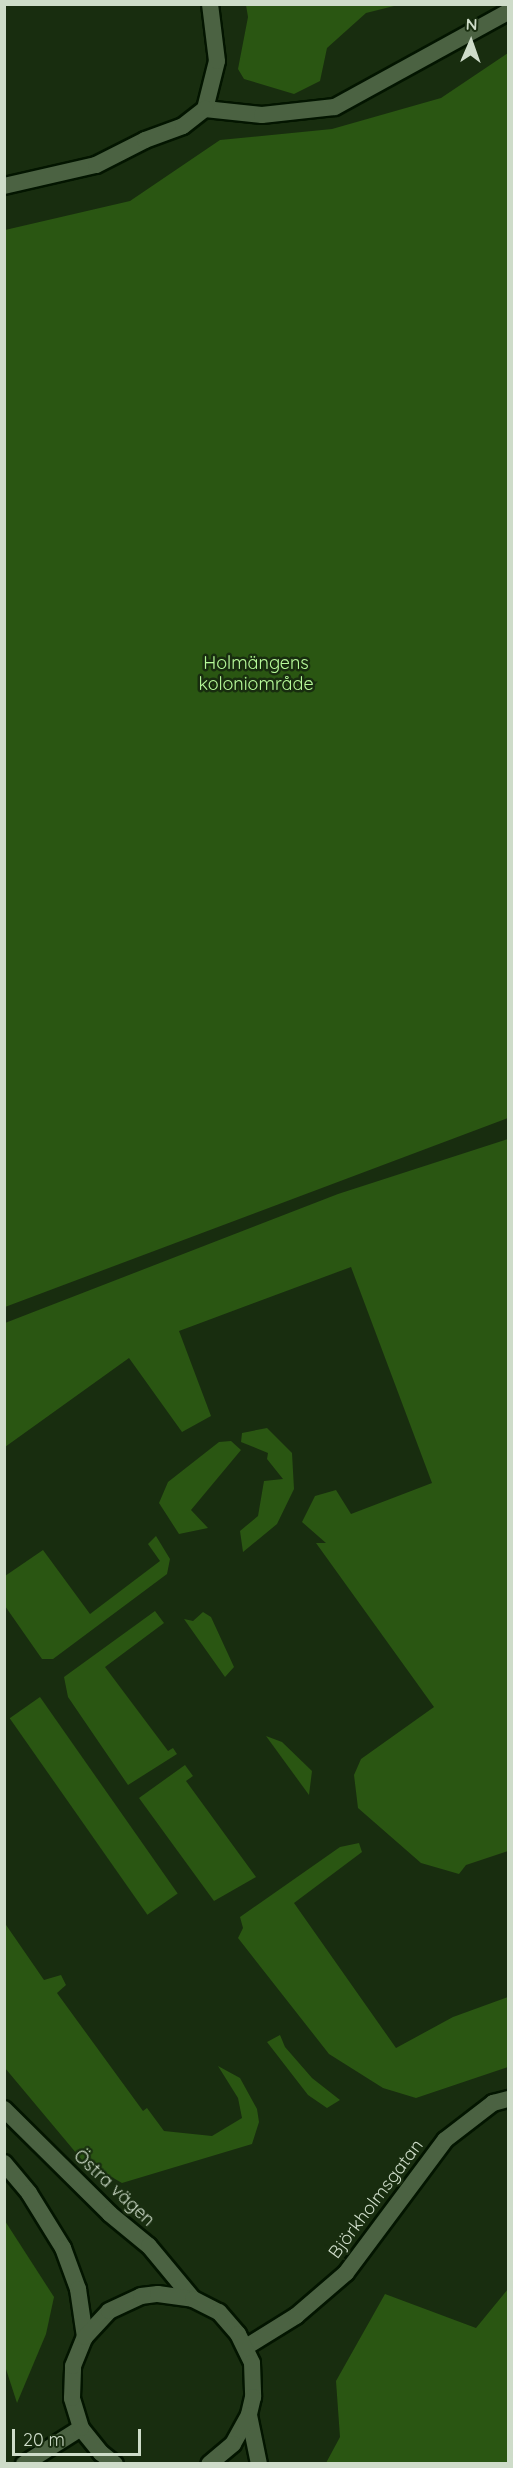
<!DOCTYPE html>
<html>
<head>
<meta charset="utf-8">
<style>
	body { margin:0 }
	#map { position:relative; width:513px; height:2468px; overflow:hidden; background:#182d0f; font-family:Quicksand,sans-serif }
	div>[style] { position:absolute }
	.green>* { inset:0; background:#2a5612; transform-origin:0 0 }
	.roads { filter:drop-shadow(2px 0 #031500) drop-shadow(-2px 0 #031500) drop-shadow(0 2px #031500) drop-shadow(0 -2px #031500) }
	.service>* { height:16px; margin:-8px; padding:0 8px; transform-origin:8px; border-radius:8px; background:#4b6242 }
	.minor>* { height:16px; margin:-8px; padding:0 8px; transform-origin:8px; border-radius:8px; background:#4b6242 }
	.tertiary>* { height:16px; margin:-8px; padding:0 8px; transform-origin:8px; border-radius:8px; background:#4b6242 }
	span { translate:-50% -50%; white-space:nowrap; text-align:center; line-height:1.15; -webkit-text-stroke:5px #182d0f; paint-order:stroke }
	.park-label { font-size:18px; color:#b7fa9a }
	.street-label { font-size:18px; color:#cedcc9 }
	.frame { position:absolute; inset:0; border:6px solid #cedcc9; pointer-events:none }
	.north { position:absolute; left:441px; top:12px; width:60px; height:60px; -webkit-text-stroke:4px #182d0f; paint-order:stroke; rotate:2deg; font-size:16px; font-weight:700; line-height:24px; text-align:center; color:#cedcc9 }
	.north::after { content:''; display:block; margin:auto; width:21px; height:27px; background:#cedcc9; clip-path:polygon(50% 0,100% 100%,50% 72%,0 100%) }
	.scale { position:absolute; left:12px; top:2429px; width:129px; height:27px; box-sizing:border-box; border:3px solid #cedcc9; border-top:0; padding-left:8px; font-size:18px; line-height:21px; white-space:nowrap; color:#cedcc9; -webkit-text-stroke:4px #182d0f; paint-order:stroke }
</style>
</head>
<body>
<div id="map">
	<div class="green">
		<div style="clip-path:polygon(246px 5px,246px 4px,398px 5px,366px 13px,327px 48px,320px 81px,294px 94px,244px 79px,238px 69px,248px 17px)"></div>
		<div style="clip-path:polygon(508px 53px,508px 1118px,5px 1307px,5px 230px,130px 201px,220px 140px,332px 129px,441px 98px)"></div>
		<div style="clip-path:polygon(508px 1139px,508px 1851px,466px 1865px,459px 1874px,421px 1863px,358px 1808px,354px 1775px,361px 1759px,434px 1707px,316px 1543px,326px 1543px,302px 1522px,315px 1496px,336px 1490px,351px 1514px,432px 1483px,351px 1267px,179px 1331px,211px 1416px,182px 1432px,129px 1358px,5px 1447px,5px 1323px,338px 1194px)"></div>
		<div style="clip-path:polygon(267px 1428px,292px 1453px,294px 1489px,277px 1524px,243px 1552px,240px 1531px,258px 1516px,264px 1481px,283px 1479px,267px 1459px,268px 1453px,241px 1442px,242px 1433px)"></div>
		<div style="clip-path:polygon(231px 1441px,241px 1450px,191px 1510px,208px 1528px,179px 1534px,159px 1503px,168px 1482px,219px 1442px)"></div>
		<div style="clip-path:polygon(156px 1536px,170px 1559px,167px 1574px,53px 1659px,42px 1659px,5px 1606px,5px 1576px,43px 1550px,90px 1614px,160px 1561px,148px 1544px)"></div>
		<div style="clip-path:polygon(155px 1611px,164px 1623px,105px 1667px,168px 1751px,173px 1748px,177px 1754px,128px 1785px,68px 1697px,64px 1677px)"></div>
		<div style="clip-path:polygon(203px 1612px,211px 1617px,234px 1667px,225px 1677px,184px 1619px,193px 1621px)"></div>
		<div style="left:40px;top:1697px;width:240px;height:37px;rotate:55deg"></div>
		<div style="clip-path:polygon(266px 1736px,282px 1742px,312px 1771px,309px 1795px)"></div>
		<div style="clip-path:polygon(185px 1765px,193px 1776px,186px 1781px,256px 1877px,214px 1901px,139px 1798px)"></div>
		<div style="clip-path:polygon(359px 1843px,362px 1852px,294px 1903px,396px 2048px,453px 2017px,508px 1997px,508px 2067px,416px 2098px,383px 2088px,329px 2054px,238px 1938px,243px 1928px,240px 1917px,340px 1847px)"></div>
		<div style="clip-path:polygon(4px 1922px,44px 1980px,61px 1975px,66px 1985px,57px 1993px,143px 2111px,147px 2108px,164px 2131px,212px 2136px,242px 2118px,238px 2098px,218px 2066px,240px 2078px,257px 2109px,259px 2122px,252px 2144px,122px 2183px,82px 2160px,5px 2068px)"></div>
		<div style="clip-path:polygon(280px 2035px,285px 2047px,312px 2078px,340px 2100px,327px 2108px,308px 2095px,267px 2042px)"></div>
		<div style="clip-path:polygon(5px 2221px,54px 2297px,46px 2334px,17px 2403px,5px 2366px)"></div>
		<div style="clip-path:polygon(508px 2289px,508px 2463px,326px 2463px,340px 2437px,336px 2381px,385px 2294px,476px 2328px)"></div>
	</div>
	<div class="roads">
		<div class="service">
			<div style="left:24px;top:2464px;width:67px;rotate:-32.3deg"></div>
		</div>
		<div class="minor">
			<div style="left:205px;top:109px;width:57px;rotate:6deg"></div>
			<div style="left:262px;top:115px;width:73px;rotate:-6.3deg"></div>
			<div style="left:335px;top:107px;width:197px;rotate:-28.8deg"></div>
			<div style="left:205px;top:109px;width:49px;rotate:-76deg"></div>
			<div style="left:217px;top:61px;width:57px;rotate:-97deg"></div>
			<div style="left:4px;top:186px;width:94px;rotate:-12.9deg"></div>
			<div style="left:96px;top:165px;width:55px;rotate:-27deg"></div>
			<div style="left:145px;top:140px;width:40px;rotate:-20.2deg"></div>
			<div style="left:183px;top:126px;width:28px;rotate:-38deg"></div>
			<div style="left:246px;top:2347px;width:59px;rotate:-31.8deg"></div>
			<div style="left:296px;top:2316px;width:66px;rotate:-40.7deg"></div>
			<div style="left:346px;top:2273px;width:166px;rotate:-53.3deg"></div>
			<div style="left:445px;top:2140px;width:61px;rotate:-37.6deg"></div>
			<div style="left:493px;top:2103px;width:16px;rotate:-15deg"></div>
		</div>
		<div class="tertiary">
			<div style="left:4px;top:2109px;width:149px;rotate:44.7deg"></div>
			<div style="left:110px;top:2214px;width:50px;rotate:39.4deg"></div>
			<div style="left:149px;top:2246px;width:69px;rotate:50.3deg"></div>
			<div style="left:4px;top:2163px;width:39px;rotate:50deg"></div>
			<div style="left:29px;top:2193px;width:65px;rotate:58.3deg"></div>
			<div style="left:63px;top:2248px;width:44px;rotate:69.9deg"></div>
			<div style="left:78px;top:2289px;width:49px;rotate:81.7deg"></div>
			<div style="left:249px;top:2415px;width:50px;rotate:78.5deg"></div>
			<div style="left:115px;top:2464px;width:18px;rotate:-142deg"></div>
			<div style="left:101px;top:2453px;width:32px;rotate:-129deg"></div>
			<div style="left:81px;top:2428px;width:31px;rotate:-107deg"></div>
			<div style="left:72px;top:2398px;width:32px;rotate:-88deg"></div>
			<div style="left:73px;top:2366px;width:31px;rotate:-68deg"></div>
			<div style="left:85px;top:2337px;width:35px;rotate:-47deg"></div>
			<div style="left:109px;top:2311px;width:35px;rotate:-25deg"></div>
			<div style="left:141px;top:2296px;width:17px;rotate:-7deg"></div>
			<div style="left:158px;top:2294px;width:35px;rotate:8deg"></div>
			<div style="left:193px;top:2299px;width:29px;rotate:27deg"></div>
			<div style="left:219px;top:2312px;width:29px;rotate:49deg"></div>
			<div style="left:238px;top:2334px;width:32px;rotate:64deg"></div>
			<div style="left:252px;top:2363px;width:34px;rotate:88deg"></div>
			<div style="left:253px;top:2397px;width:18px;rotate:103deg"></div>
			<div style="left:249px;top:2415px;width:33px;rotate:119deg"></div>
			<div style="left:233px;top:2444px;width:31px;rotate:140deg"></div>
		</div>
	</div>
	<div class="park-label">
		<span style="left:256px;top:674px">Holmängens<br>koloniområde</span>
	</div>
	<div class="street-label">
		<span style="left:114px;top:2188px;rotate:43deg">Östra vägen</span>
		<span style="left:376px;top:2199px;rotate:-53deg">Björkholmsgatan</span>
	</div>
	<div class="frame"></div>
	<div class="north">N</div>
	<div class="scale">20 m</div>
</div>
</body>
</html>
